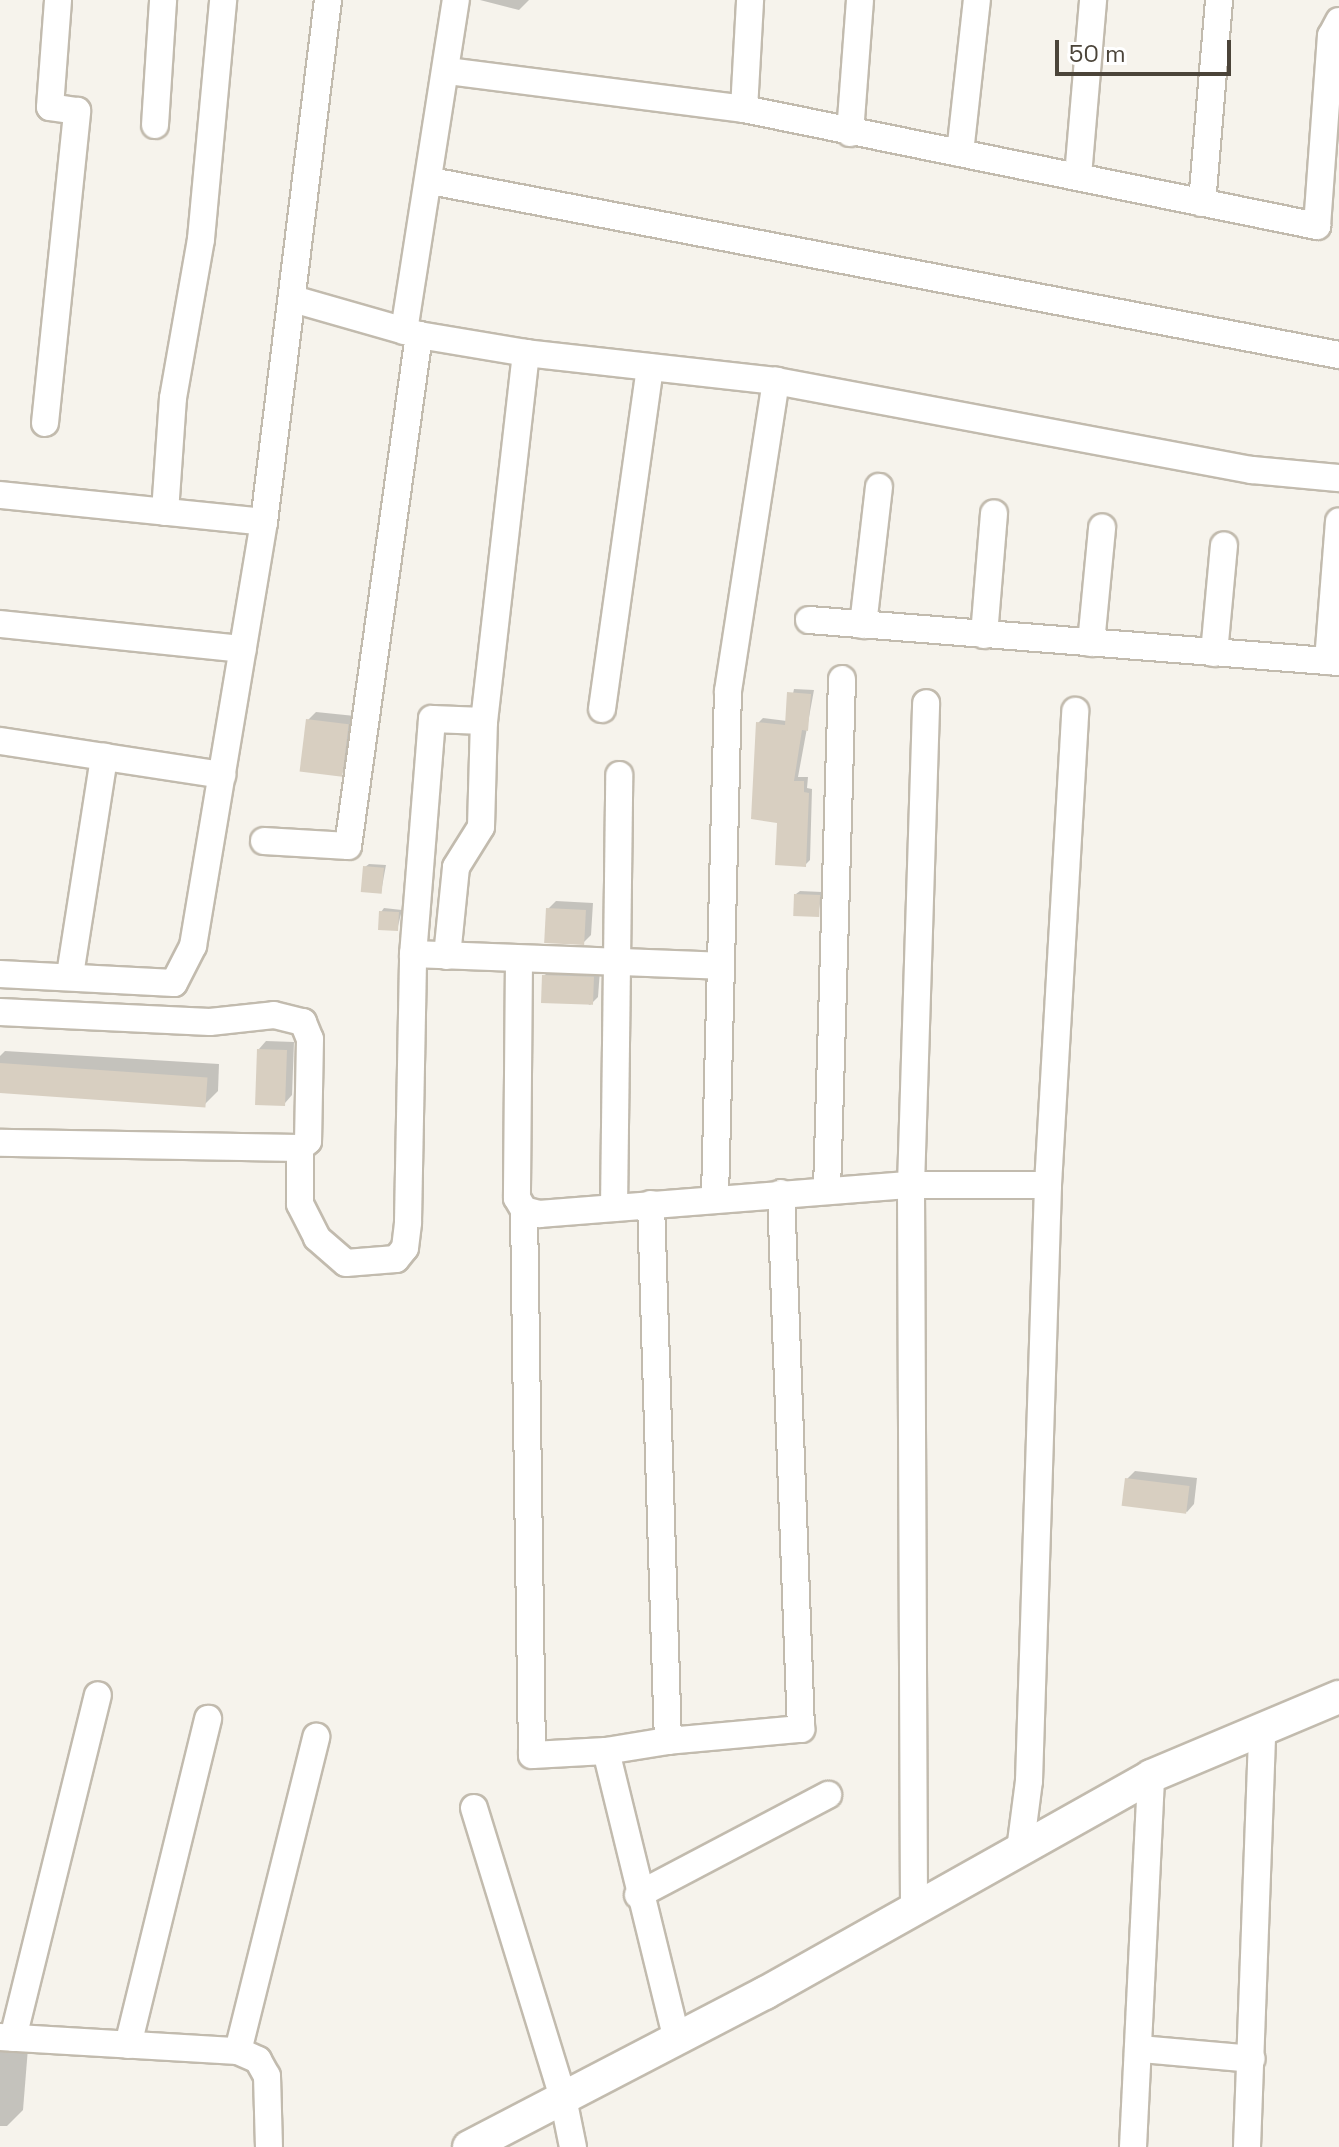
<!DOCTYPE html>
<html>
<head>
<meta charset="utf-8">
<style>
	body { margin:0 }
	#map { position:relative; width:1339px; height:2147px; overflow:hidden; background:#f6f3ec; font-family:"Space Grotesk",sans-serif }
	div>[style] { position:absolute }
	.shadow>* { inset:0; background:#0003 }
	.building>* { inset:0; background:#d8cfc1; transform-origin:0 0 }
	.roads { filter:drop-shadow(2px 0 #c2bbae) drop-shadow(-2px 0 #c2bbae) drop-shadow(0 2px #c2bbae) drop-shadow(0 -2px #c2bbae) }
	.minor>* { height:26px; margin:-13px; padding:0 13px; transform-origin:13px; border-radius:13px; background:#fff }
	.tertiary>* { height:32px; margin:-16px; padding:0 16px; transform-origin:16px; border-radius:16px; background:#fff }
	span { translate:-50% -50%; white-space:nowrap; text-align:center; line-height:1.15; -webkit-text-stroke:6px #fff; paint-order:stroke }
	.scale { position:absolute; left:1055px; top:40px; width:176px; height:36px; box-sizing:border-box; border:4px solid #4b4439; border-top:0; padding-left:10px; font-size:24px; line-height:28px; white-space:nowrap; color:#4b4439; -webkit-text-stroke:6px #fff; paint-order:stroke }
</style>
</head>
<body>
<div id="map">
	<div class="shadow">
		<div style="clip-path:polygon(480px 0,529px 0,519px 10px)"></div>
		<div style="clip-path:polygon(794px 689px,814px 690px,798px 777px,808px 777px,807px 788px,812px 789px,810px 860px,805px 865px,779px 821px,758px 723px,763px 718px,787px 721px)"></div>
		<div style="clip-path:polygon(316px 712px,355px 716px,349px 766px,341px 774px,308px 720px)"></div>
		<div style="clip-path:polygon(369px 864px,386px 865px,381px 892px,365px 867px)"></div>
		<div style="clip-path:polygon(800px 891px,822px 892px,818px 915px,796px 894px)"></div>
		<div style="clip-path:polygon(556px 901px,593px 903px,591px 935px,583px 943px,548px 909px)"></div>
		<div style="clip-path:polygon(384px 908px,402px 910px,397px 930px,381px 912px)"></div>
		<div style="clip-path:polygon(552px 968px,600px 970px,598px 997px,590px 1005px,544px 976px)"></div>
		<div style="clip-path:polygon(266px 1041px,294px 1042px,292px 1095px,285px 1103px,259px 1049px)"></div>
		<div style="clip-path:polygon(5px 1051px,219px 1064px,218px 1091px,205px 1104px,0 1091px,0 1056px)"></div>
		<div style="clip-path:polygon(1135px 1471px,1197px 1478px,1194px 1504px,1187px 1512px,1127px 1479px)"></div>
		<div style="clip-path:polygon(0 2046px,28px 2048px,23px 2110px,7px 2126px,0 2126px)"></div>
	</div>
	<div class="building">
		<div style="clip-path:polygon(787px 692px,811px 694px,808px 731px,802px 730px,794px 781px,804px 781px,804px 792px,809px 793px,806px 867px,775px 865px,777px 823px,751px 819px,756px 722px,785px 725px)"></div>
		<div style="left:306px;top:719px;width:43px;height:53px;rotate:7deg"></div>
		<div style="left:363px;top:866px;width:21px;height:26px;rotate:5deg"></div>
		<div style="left:794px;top:894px;width:26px;height:22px;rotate:2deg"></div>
		<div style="left:546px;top:908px;width:40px;height:35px;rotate:3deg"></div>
		<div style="left:379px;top:911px;width:20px;height:19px;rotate:3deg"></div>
		<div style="left:542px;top:975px;width:52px;height:28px;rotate:2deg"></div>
		<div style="left:257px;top:1049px;width:30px;height:56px;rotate:2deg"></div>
		<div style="left:0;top:1063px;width:208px;height:30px;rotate:4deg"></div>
		<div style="left:1125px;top:1478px;width:65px;height:28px;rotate:7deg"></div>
	</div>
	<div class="roads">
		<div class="minor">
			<div style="left:448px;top:71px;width:298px;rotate:7.3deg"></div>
			<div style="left:744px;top:109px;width:585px;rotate:11.54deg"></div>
			<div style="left:1317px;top:226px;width:191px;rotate:-85.8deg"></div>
			<div style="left:1331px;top:36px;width:17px;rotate:-62deg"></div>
			<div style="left:744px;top:109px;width:109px;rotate:-86.8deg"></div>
			<div style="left:155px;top:125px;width:125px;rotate:-86.3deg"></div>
			<div style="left:850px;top:133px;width:133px;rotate:-85.7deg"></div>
			<div style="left:960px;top:153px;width:154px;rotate:-83.7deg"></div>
			<div style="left:1078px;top:176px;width:177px;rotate:-85.1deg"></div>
			<div style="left:431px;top:181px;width:925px;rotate:10.85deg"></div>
			<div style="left:1202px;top:203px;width:204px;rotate:-85.2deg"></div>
			<div style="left:293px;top:299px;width:131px;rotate:15.9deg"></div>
			<div style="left:419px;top:335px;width:109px;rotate:9.5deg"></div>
			<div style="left:526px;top:353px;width:252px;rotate:6.4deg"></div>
			<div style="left:776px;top:381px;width:484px;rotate:10.6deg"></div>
			<div style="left:1252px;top:470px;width:87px;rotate:5.3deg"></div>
			<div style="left:404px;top:331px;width:335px;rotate:-81.1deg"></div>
			<div style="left:526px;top:353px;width:370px;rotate:96.5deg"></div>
			<div style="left:484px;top:721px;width:52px;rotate:-177.8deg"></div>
			<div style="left:432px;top:719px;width:236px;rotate:94.6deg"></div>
			<div style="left:413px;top:954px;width:307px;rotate:2.2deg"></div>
			<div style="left:45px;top:423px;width:314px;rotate:-84.1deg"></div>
			<div style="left:77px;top:111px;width:27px;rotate:-172deg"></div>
			<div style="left:50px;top:107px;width:107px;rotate:-85.7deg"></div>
			<div style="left:0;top:495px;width:265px;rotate:5.8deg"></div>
			<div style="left:165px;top:512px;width:114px;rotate:-86deg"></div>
			<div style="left:173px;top:398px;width:161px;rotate:-80deg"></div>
			<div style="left:201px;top:239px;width:240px;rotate:-84.7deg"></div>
			<div style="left:809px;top:620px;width:532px;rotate:4.53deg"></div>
			<div style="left:0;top:624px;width:244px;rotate:5.9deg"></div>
			<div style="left:863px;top:625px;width:139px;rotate:-83.4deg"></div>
			<div style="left:984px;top:635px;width:122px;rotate:-85.3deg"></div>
			<div style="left:1091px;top:643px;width:116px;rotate:-84.5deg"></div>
			<div style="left:1214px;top:653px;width:108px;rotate:-84.7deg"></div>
			<div style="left:1328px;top:661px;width:140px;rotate:-85.5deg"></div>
			<div style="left:602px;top:709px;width:345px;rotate:-82deg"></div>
			<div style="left:0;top:741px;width:225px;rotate:8.7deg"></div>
			<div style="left:264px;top:841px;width:84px;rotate:3.4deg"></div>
			<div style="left:348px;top:846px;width:516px;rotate:-82.09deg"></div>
			<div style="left:447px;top:956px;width:89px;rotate:-84.2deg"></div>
			<div style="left:456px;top:867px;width:47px;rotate:-58deg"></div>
			<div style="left:481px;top:827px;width:106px;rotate:-88.4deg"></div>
			<div style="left:519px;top:960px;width:238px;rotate:90.5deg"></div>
			<div style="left:517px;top:1198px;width:14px;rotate:60deg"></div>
			<div style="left:524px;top:1210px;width:16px;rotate:15deg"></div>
			<div style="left:539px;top:1214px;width:373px;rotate:-4.5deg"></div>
			<div style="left:911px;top:1185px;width:137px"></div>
			<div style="left:0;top:974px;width:174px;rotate:3deg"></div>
			<div style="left:174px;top:983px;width:42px;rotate:-62.8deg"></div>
			<div style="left:193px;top:946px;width:430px;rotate:-80.5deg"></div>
			<div style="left:264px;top:522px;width:526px;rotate:-83.01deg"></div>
			<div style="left:70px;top:975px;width:221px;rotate:-81.1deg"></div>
			<div style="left:0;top:1012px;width:210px;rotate:2.7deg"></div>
			<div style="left:210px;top:1022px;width:64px;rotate:-6.2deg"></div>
			<div style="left:274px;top:1015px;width:30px;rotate:14deg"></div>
			<div style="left:303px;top:1022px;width:18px;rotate:68deg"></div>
			<div style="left:310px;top:1039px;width:102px;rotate:91.1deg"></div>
			<div style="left:308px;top:1141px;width:11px;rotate:139deg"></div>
			<div style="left:300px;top:1148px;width:300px;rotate:-179deg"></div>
			<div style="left:300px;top:1148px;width:56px;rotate:90deg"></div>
			<div style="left:300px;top:1204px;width:38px;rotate:63deg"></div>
			<div style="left:317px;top:1238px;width:38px;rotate:41deg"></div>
			<div style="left:346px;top:1263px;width:50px;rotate:-4.6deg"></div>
			<div style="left:396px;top:1259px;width:14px;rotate:-51deg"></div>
			<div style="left:405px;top:1248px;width:26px;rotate:-83deg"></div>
			<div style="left:408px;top:1222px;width:268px;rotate:-88.9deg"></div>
			<div style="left:827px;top:1190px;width:511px;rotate:-88.32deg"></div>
			<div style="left:715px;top:1197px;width:506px;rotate:-88.53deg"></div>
			<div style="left:728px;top:691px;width:314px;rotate:-81.2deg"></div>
			<div style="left:651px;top:1204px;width:537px;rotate:88.19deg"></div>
			<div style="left:668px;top:1741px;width:134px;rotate:-5.2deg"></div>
			<div style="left:801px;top:1729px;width:536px;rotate:-92.14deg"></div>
			<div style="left:614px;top:1208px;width:433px;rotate:-89.3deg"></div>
			<div style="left:524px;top:1210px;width:545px;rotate:89.16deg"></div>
			<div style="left:532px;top:1755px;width:74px;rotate:-3.1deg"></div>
			<div style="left:606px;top:1751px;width:297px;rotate:76.2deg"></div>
			<div style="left:606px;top:1751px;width:63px;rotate:-9.2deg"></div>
			<div style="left:474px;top:1808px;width:303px;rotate:72.9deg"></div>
			<div style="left:563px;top:2098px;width:50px;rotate:78.5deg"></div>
			<div style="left:1020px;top:1850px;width:70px;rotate:-82.6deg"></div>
			<div style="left:1029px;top:1781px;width:596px;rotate:-88.17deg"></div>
			<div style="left:1048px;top:1185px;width:475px;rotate:-86.7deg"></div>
			<div style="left:638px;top:1895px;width:215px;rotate:-27.8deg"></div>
			<div style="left:914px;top:1905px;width:720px;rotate:-90.24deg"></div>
			<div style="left:911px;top:1185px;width:482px;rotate:-88.2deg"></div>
			<div style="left:0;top:2037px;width:238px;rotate:3.4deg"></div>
			<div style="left:238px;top:2051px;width:22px;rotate:24deg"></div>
			<div style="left:258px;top:2060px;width:18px;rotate:61deg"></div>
			<div style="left:267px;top:2076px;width:71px;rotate:88.4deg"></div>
			<div style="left:13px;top:2038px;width:353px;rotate:-76.1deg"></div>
			<div style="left:128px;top:2045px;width:336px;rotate:-76.2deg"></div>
			<div style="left:1141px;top:2049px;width:111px;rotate:5.1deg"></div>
			<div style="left:238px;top:2051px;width:324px;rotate:-76deg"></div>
			<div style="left:1133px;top:2147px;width:371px;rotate:-87.2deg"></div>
			<div style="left:1247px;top:2147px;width:419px;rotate:-87.9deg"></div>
		</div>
		<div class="tertiary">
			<div style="left:469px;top:2147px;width:334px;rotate:-27.5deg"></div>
			<div style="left:765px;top:1993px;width:443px;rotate:-29.3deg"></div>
			<div style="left:1151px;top:1776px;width:204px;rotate:-22.8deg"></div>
		</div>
	</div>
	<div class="scale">50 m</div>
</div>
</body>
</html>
